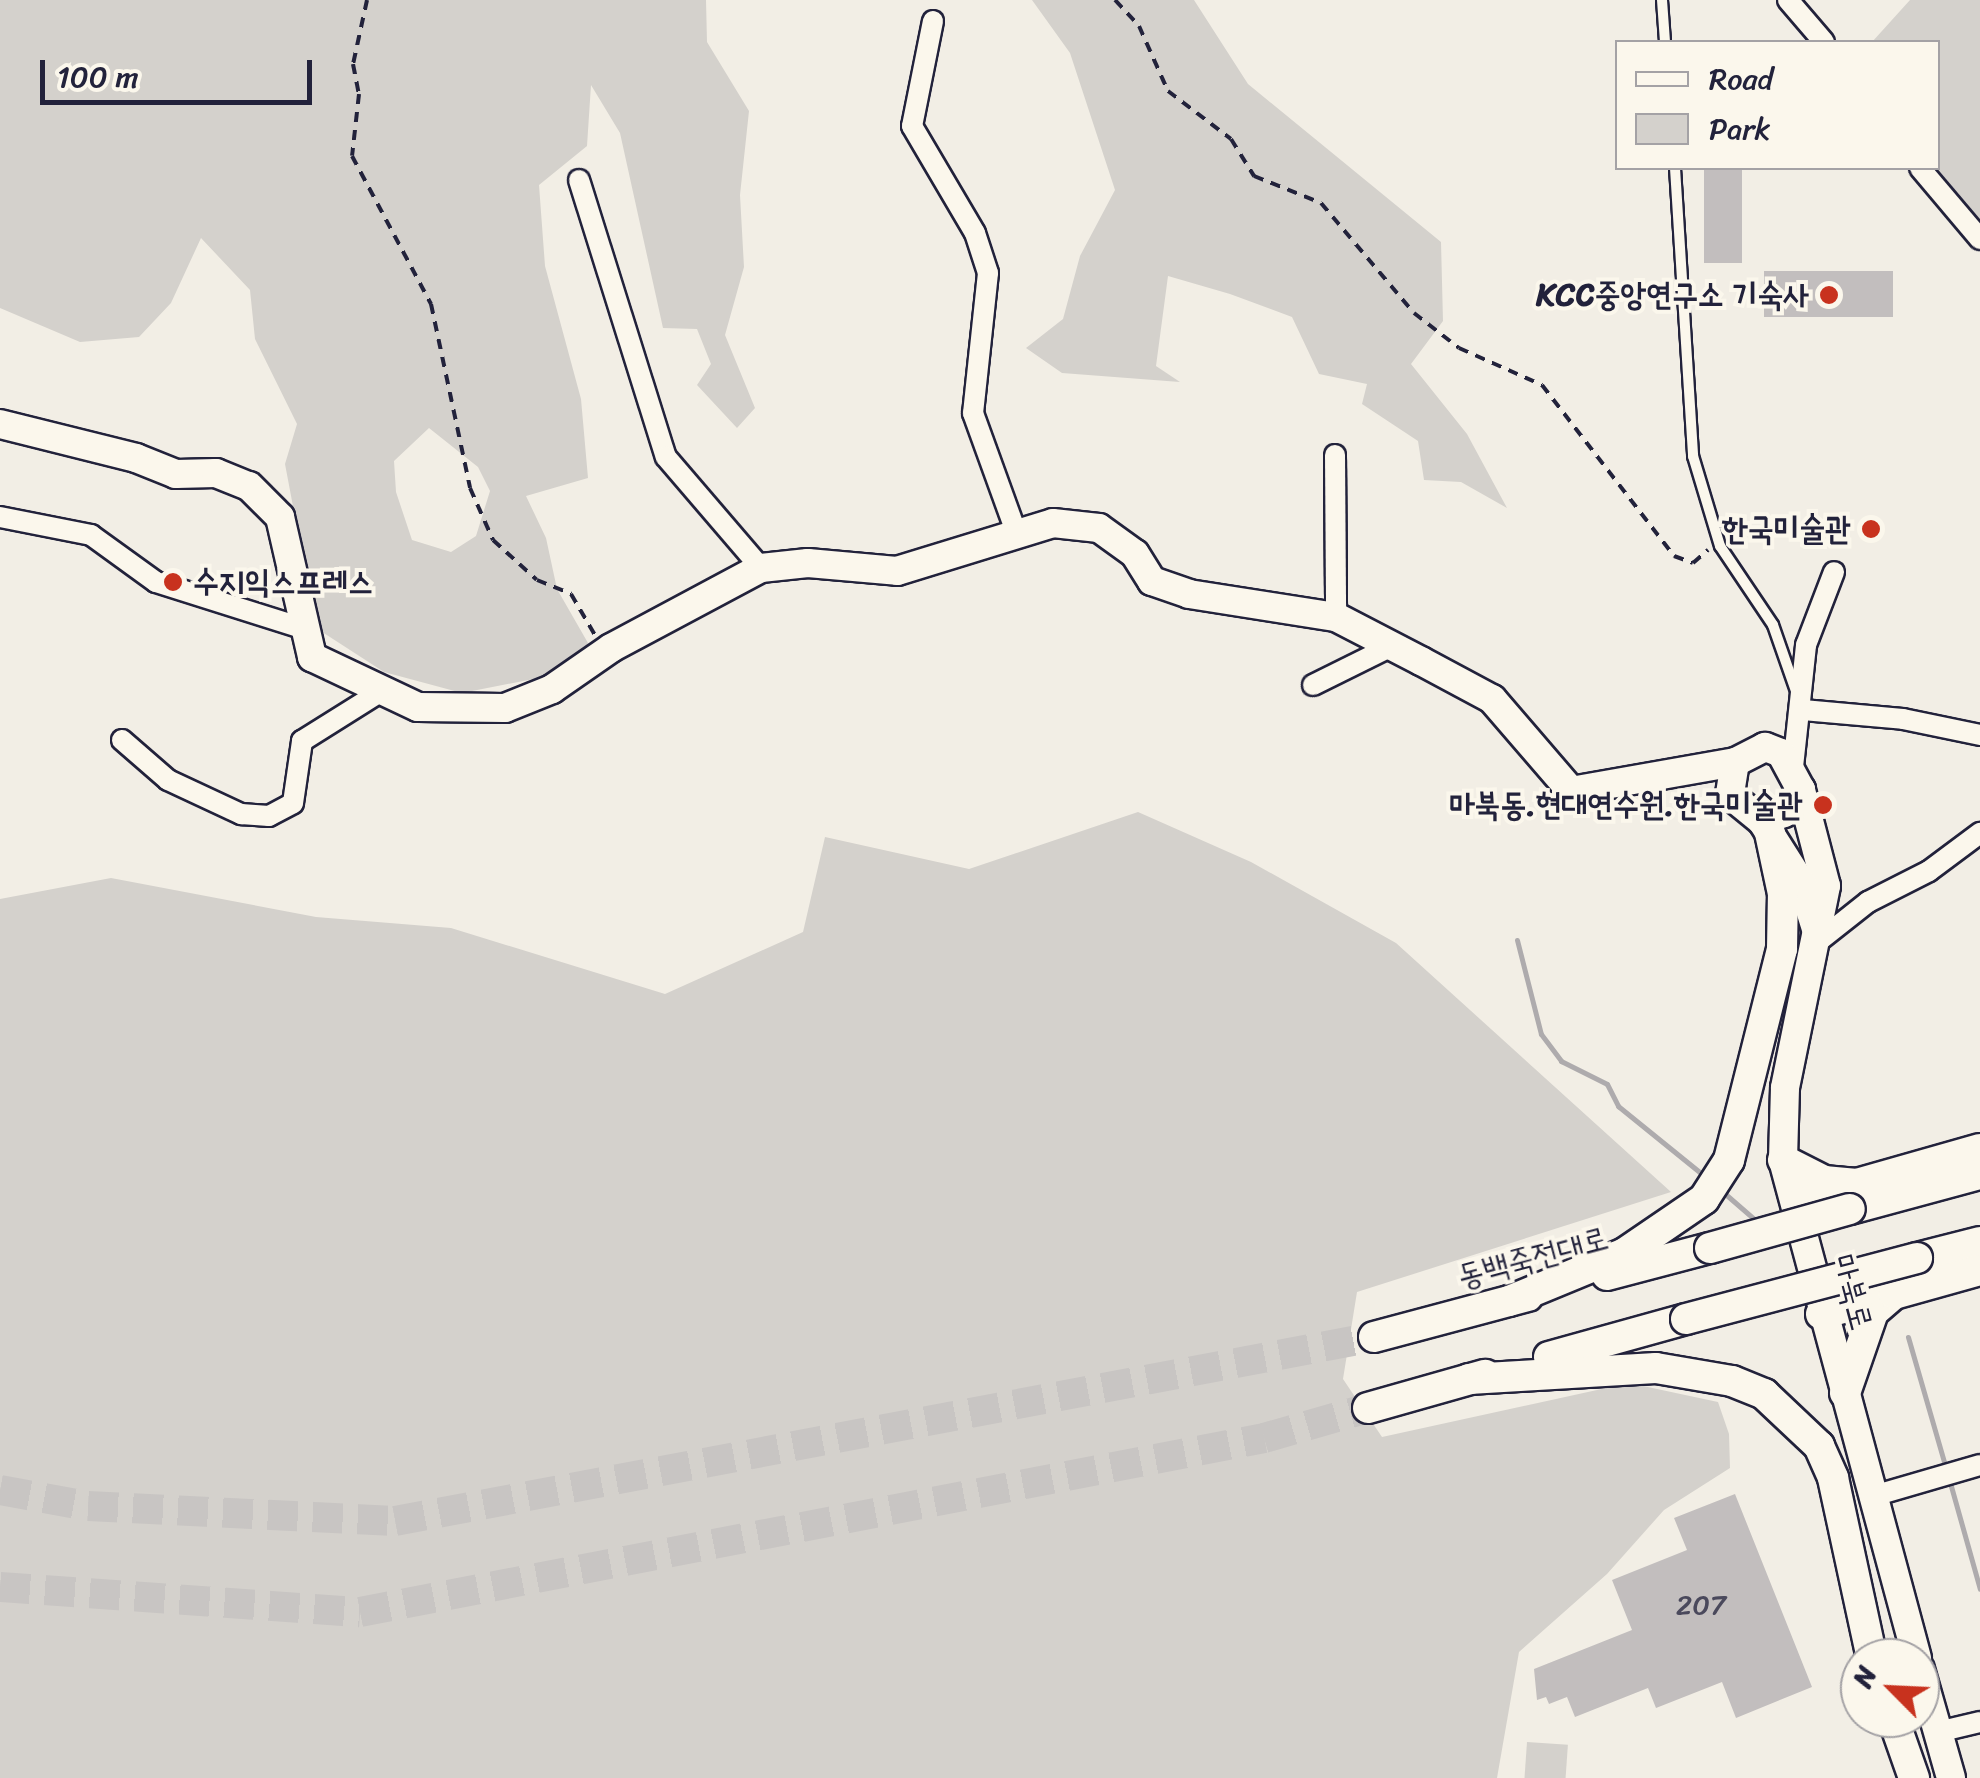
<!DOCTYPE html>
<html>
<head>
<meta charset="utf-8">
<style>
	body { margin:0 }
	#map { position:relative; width:1980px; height:1778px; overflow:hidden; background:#f2eee5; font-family:Sriracha,"Poor Story",sans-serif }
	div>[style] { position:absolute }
	.green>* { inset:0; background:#d4d1cc; transform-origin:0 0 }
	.stream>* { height:5px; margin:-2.5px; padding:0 2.5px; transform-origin:2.5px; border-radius:2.5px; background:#aeabad }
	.building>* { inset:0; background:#c2bebe; transform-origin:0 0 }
	.secondary-tunnel>* { height:30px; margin-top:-15px; transform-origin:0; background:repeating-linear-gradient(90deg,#c8c5c3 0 30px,transparent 0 45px) }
	.path>* { height:4px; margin-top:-2px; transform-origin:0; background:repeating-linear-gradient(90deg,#22223b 0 10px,transparent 0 18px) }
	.roads { filter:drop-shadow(2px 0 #22223b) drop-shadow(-2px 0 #22223b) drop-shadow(0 2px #22223b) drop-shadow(0 -2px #22223b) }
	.service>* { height:10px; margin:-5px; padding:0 5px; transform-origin:5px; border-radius:5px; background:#fbf7ec }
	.minor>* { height:20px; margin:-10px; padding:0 10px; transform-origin:10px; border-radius:10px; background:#fbf7ec }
	.tertiary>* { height:28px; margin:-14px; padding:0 14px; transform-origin:14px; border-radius:14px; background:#fbf7ec }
	.secondary>* { height:30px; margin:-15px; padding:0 15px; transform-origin:15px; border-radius:15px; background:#fbf7ec }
	.bridges { filter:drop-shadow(2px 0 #22223b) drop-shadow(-2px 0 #22223b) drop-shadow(0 2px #22223b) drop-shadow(0 -2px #22223b) }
	.secondary-bridge>* { height:30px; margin:-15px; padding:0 15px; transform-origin:15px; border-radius:15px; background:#fbf7ec }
	.dots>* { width:28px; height:28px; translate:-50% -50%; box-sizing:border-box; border:5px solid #fbf7ec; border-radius:50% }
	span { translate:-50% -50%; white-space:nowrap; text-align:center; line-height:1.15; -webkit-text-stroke:8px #fbf7ec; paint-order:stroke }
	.number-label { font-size:28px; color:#4a495c }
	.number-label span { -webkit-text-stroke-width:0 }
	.poi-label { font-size:32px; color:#22223b; font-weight:700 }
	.right { translate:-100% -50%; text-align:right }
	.left { translate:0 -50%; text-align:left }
	.street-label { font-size:32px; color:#22223b }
	.legend { position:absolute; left:1615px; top:40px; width:325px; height:130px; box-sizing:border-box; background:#fbf7ec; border:2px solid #a4a2a5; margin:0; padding:12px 18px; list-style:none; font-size:30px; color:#22223b }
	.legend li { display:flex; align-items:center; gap:20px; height:50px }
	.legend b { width:50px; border:2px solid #a4a2a5 }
	.north { position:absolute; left:1840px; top:1638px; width:100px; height:100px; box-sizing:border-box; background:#fbf7ec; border:2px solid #a4a2a5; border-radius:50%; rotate:294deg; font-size:28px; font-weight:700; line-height:40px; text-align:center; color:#22223b }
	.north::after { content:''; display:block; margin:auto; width:35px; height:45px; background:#c8321e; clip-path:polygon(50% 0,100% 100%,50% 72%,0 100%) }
	.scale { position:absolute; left:40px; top:60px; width:272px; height:45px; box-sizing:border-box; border:5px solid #22223b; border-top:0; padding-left:12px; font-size:30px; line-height:35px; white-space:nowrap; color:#22223b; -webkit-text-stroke:8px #fbf7ec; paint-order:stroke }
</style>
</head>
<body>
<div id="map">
	<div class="green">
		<div style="clip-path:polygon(evenodd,0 0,706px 0,707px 42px,749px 111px,740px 195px,744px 267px,725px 335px,755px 408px,737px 428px,697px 385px,711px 364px,697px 329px,663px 328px,620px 133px,591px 85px,587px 146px,539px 185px,545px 266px,581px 399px,588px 478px,526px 496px,546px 538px,557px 589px,588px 643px,581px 658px,554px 675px,462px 693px,384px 672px,316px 628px,285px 464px,297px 424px,255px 339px,250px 290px,201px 238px,171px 303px,139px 337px,80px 342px,0 308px,0 0,429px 428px,478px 467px,490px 491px,476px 536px,451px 552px,412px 540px,396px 492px,394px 461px,429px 428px)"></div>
		<div style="clip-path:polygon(1032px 0,1194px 0,1248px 84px,1441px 242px,1443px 321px,1411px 364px,1467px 434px,1507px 508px,1461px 482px,1424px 480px,1418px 441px,1362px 404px,1367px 384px,1319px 374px,1292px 317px,1230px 294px,1168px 276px,1156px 366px,1180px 382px,1062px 373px,1026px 348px,1063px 319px,1080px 256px,1115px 190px,1070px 53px)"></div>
		<div style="clip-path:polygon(1910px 0,1980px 0,1980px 222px,1937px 168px,1938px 42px,1872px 42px)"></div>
		<div style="clip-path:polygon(1138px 812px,1251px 862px,1396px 943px,1671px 1192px,1357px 1292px,1343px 1379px,1382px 1437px,1629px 1383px,1718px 1402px,1729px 1434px,1730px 1468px,1664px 1510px,1607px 1574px,1519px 1652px,1497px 1778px,0 1778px,0 899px,111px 878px,316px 917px,451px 928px,665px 994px,803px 932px,825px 837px,969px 869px)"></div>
		<div style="left:1527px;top:1742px;width:41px;height:36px;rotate:4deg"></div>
	</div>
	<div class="stream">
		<div style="left:1517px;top:940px;width:97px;rotate:75.7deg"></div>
		<div style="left:1541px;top:1034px;width:34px;rotate:53deg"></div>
		<div style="left:1561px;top:1061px;width:51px;rotate:26.6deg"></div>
		<div style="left:1607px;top:1084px;width:25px;rotate:63deg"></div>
		<div style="left:1618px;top:1106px;width:114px;rotate:39deg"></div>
		<div style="left:1723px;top:1192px;width:49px;rotate:40.9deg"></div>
		<div style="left:1908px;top:1337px;width:137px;rotate:73.9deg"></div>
		<div style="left:1949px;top:1479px;width:114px;rotate:74.3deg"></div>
	</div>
	<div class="building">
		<div style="left:1704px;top:168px;width:38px;height:95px"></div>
		<div style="left:1893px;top:271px;width:46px;height:129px;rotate:90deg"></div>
		<div style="clip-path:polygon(1735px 1494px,1812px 1687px,1736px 1718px,1722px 1682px,1656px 1708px,1648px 1688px,1575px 1717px,1567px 1697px,1549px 1704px,1546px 1697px,1537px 1700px,1534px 1669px,1632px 1630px,1612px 1580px,1687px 1550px,1674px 1518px)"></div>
	</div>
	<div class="secondary-tunnel">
		<div style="left:0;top:1490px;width:89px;rotate:10.3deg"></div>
		<div style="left:88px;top:1506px;width:307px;rotate:2.8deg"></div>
		<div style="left:395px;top:1521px;width:996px;rotate:-10.64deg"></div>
		<div style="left:0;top:1587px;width:361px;rotate:4deg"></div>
		<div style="left:360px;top:1612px;width:921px;rotate:-10.89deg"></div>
		<div style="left:1264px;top:1438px;width:108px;rotate:-16.1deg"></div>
	</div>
	<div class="path">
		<div style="left:367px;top:0;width:66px;rotate:102.3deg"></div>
		<div style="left:353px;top:64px;width:31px;rotate:79deg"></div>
		<div style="left:359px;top:94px;width:62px;rotate:96.4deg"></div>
		<div style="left:352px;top:156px;width:168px;rotate:61.9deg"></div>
		<div style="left:431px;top:304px;width:188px;rotate:78deg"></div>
		<div style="left:470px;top:488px;width:57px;rotate:66.1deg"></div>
		<div style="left:493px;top:540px;width:59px;rotate:42.3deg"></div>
		<div style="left:537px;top:580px;width:37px;rotate:22deg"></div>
		<div style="left:571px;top:594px;width:48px;rotate:59.7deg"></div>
		<div style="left:1115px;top:0;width:35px;rotate:47deg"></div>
		<div style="left:1139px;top:26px;width:71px;rotate:66deg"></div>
		<div style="left:1168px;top:91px;width:79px;rotate:37.3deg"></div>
		<div style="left:1231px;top:139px;width:44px;rotate:58.1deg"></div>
		<div style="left:1254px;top:176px;width:72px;rotate:21.9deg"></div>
		<div style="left:1321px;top:203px;width:144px;rotate:49.8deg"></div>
		<div style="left:1414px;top:313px;width:57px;rotate:37.9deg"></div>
		<div style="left:1459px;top:348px;width:91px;rotate:24deg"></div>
		<div style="left:1542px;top:385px;width:216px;rotate:52.3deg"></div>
		<div style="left:1674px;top:556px;width:20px;rotate:20deg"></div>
		<div style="left:1693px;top:563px;width:20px;rotate:-41deg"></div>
	</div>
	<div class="roads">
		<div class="service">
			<div style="left:1662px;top:0;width:42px;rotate:85.9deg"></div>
			<div style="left:1675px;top:168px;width:289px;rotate:86.4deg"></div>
			<div style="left:1693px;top:456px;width:94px;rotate:73.3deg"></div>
			<div style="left:1720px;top:546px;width:95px;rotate:56.1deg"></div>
			<div style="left:1773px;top:625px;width:70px;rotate:70.8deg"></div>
		</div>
		<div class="minor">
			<div style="left:1788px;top:0;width:55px;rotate:49.4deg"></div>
			<div style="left:933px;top:21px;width:107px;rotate:101.3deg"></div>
			<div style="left:912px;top:126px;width:124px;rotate:59.5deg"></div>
			<div style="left:975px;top:233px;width:42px;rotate:72deg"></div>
			<div style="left:988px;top:273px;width:141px;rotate:96.1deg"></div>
			<div style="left:973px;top:413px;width:127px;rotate:70.1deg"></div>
			<div style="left:1920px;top:168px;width:93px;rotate:49.8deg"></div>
			<div style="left:579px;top:180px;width:290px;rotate:72.6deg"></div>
			<div style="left:666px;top:457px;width:146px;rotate:49.4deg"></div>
			<div style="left:1335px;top:455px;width:162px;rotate:89.6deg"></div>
			<div style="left:0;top:517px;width:93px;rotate:11.2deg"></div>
			<div style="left:91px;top:535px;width:80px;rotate:35.9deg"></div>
			<div style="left:156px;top:582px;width:156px;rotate:17.5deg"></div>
			<div style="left:1313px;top:685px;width:88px;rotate:-26.3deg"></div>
			<div style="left:1803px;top:710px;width:100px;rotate:5.1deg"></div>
			<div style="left:1903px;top:719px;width:79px;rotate:11.7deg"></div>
			<div style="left:122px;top:740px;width:61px;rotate:41deg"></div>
			<div style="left:168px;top:780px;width:81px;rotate:25deg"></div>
			<div style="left:241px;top:814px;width:28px;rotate:4deg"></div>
			<div style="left:269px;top:816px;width:27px;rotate:-28deg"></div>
			<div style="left:293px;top:803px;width:63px;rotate:-81.7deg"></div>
			<div style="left:302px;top:741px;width:92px;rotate:-32.1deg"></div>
			<div style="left:1793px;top:767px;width:123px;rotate:-83.9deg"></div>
			<div style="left:1806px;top:645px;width:78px;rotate:-69deg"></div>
			<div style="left:1820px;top:940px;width:61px;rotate:-38.4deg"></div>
			<div style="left:1868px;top:902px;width:68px;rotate:-26.9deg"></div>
			<div style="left:1929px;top:871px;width:64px;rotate:-36.7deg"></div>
			<div style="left:1873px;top:1496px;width:111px;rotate:-16.2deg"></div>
			<div style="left:1938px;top:1732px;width:43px;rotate:-13.4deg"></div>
		</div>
		<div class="tertiary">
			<div style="left:0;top:424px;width:140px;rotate:14deg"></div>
			<div style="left:136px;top:458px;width:43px;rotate:21.8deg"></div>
			<div style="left:176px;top:474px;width:40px;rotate:-1.4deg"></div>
			<div style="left:216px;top:473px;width:35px;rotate:22deg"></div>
			<div style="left:249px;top:486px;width:44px;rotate:45deg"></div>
			<div style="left:280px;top:517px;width:144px;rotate:77.1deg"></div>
			<div style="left:312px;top:657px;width:117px;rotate:25.3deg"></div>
			<div style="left:418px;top:707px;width:87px;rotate:0.7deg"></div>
			<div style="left:505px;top:708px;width:51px;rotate:-22deg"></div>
			<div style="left:552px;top:689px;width:72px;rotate:-34.8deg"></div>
			<div style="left:611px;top:648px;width:170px;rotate:-28.1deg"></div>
			<div style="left:761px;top:568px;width:47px;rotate:-6.1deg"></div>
			<div style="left:808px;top:563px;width:89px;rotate:5.1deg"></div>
			<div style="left:897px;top:571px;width:163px;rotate:-17.1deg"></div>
			<div style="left:1053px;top:523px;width:46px;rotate:6.2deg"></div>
			<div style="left:1099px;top:528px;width:44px;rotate:35.8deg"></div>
			<div style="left:1135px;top:554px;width:32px;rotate:58deg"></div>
			<div style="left:1152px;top:581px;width:39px;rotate:19deg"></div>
			<div style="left:1189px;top:594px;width:149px;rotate:8.9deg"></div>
			<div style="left:1336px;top:617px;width:96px;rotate:27.4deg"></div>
			<div style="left:1421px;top:661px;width:81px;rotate:28.2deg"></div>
			<div style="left:1492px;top:699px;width:121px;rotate:49.3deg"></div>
			<div style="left:1571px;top:791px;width:167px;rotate:-10deg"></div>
			<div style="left:1801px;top:790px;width:99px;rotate:75.4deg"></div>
			<div style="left:1826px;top:886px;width:206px;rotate:101.5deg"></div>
			<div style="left:1785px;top:1088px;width:72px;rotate:91.6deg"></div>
			<div style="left:1783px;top:1160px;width:516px;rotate:74.94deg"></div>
			<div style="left:1762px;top:821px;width:23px;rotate:-20deg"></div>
			<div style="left:1784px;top:813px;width:29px;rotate:-54deg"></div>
			<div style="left:1801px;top:790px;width:42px;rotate:-118.4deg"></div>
			<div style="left:1781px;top:753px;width:17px;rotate:-159deg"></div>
			<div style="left:1765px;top:747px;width:34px;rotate:153deg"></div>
			<div style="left:1735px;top:762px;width:33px;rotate:99deg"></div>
			<div style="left:1730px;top:795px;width:41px;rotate:39.1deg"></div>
			<div style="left:1762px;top:821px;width:75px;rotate:57.6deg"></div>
			<div style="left:1802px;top:884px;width:47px;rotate:72.7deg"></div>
			<div style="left:1920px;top:1669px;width:113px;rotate:74.1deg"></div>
		</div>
		<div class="secondary">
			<div style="left:1783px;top:1160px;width:46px;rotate:27.1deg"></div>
			<div style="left:1824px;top:1181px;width:33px;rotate:5deg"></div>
			<div style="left:1857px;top:1184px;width:128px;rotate:-15.9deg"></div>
			<div style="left:1798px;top:1205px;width:54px;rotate:-19.4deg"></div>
			<div style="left:1850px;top:1209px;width:135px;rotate:-15.1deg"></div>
			<div style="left:1917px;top:1258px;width:65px;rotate:-14.3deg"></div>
			<div style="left:1607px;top:1275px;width:106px;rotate:-14.7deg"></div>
			<div style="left:1509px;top:1301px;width:126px;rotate:-22.5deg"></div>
			<div style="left:1625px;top:1253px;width:96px;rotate:-34.4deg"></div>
			<div style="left:1704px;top:1199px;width:46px;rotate:-57.3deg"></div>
			<div style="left:1729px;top:1160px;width:218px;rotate:-75.9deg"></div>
			<div style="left:1782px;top:949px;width:55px;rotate:-89deg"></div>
			<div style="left:1783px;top:894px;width:62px;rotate:-102deg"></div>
			<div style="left:1821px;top:1314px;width:73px;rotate:-15.2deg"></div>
			<div style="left:1374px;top:1337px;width:159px;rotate:-14.9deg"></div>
			<div style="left:1549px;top:1357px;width:142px;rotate:-15.5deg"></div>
			<div style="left:1469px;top:1379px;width:187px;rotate:-3.4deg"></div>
			<div style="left:1656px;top:1368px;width:77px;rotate:9.7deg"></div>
			<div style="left:1732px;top:1381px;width:35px;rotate:22deg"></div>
			<div style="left:1764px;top:1394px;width:76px;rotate:43.4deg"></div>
			<div style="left:1819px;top:1446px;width:35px;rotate:66deg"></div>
			<div style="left:1833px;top:1478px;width:184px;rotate:77.8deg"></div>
			<div style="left:1845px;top:1393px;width:86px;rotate:-70.9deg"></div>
			<div style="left:1873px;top:1312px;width:28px;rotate:-41deg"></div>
			<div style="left:1894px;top:1294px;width:89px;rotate:-15.6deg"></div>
			<div style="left:1368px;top:1408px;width:122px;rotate:-15.8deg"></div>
			<div style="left:1893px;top:1718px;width:64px;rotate:70.7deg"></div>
		</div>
	</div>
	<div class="bridges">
		<div class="secondary-bridge">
			<div style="left:1710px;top:1248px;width:145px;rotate:-15.6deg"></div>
			<div style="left:1686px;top:1319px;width:239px;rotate:-14.8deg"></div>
		</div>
	</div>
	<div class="dots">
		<div style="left:1829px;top:295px;background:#c8321e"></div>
		<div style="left:1871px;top:529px;background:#c8321e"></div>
		<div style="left:173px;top:582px;background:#c8321e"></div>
		<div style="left:1823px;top:805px;background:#c8321e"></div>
	</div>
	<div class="number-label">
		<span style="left:1701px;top:1605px">207</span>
	</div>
	<div class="poi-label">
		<span class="right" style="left:1809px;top:295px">KCC중앙연구소 기숙사</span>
		<span class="right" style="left:1851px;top:529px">한국미술관</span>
		<span class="left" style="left:193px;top:582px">수지익스프레스</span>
		<span class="right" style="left:1803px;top:805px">마북동.현대연수원.한국미술관</span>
	</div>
	<div class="street-label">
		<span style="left:1533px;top:1258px;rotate:-15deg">동백죽전대로</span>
		<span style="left:1852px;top:1292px;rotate:75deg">마북로</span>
	</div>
	<ul class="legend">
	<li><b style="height:12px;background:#fbf7ec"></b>Road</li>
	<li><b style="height:28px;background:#d4d1cc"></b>Park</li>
	</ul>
	<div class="north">N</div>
	<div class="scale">100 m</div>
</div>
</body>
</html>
